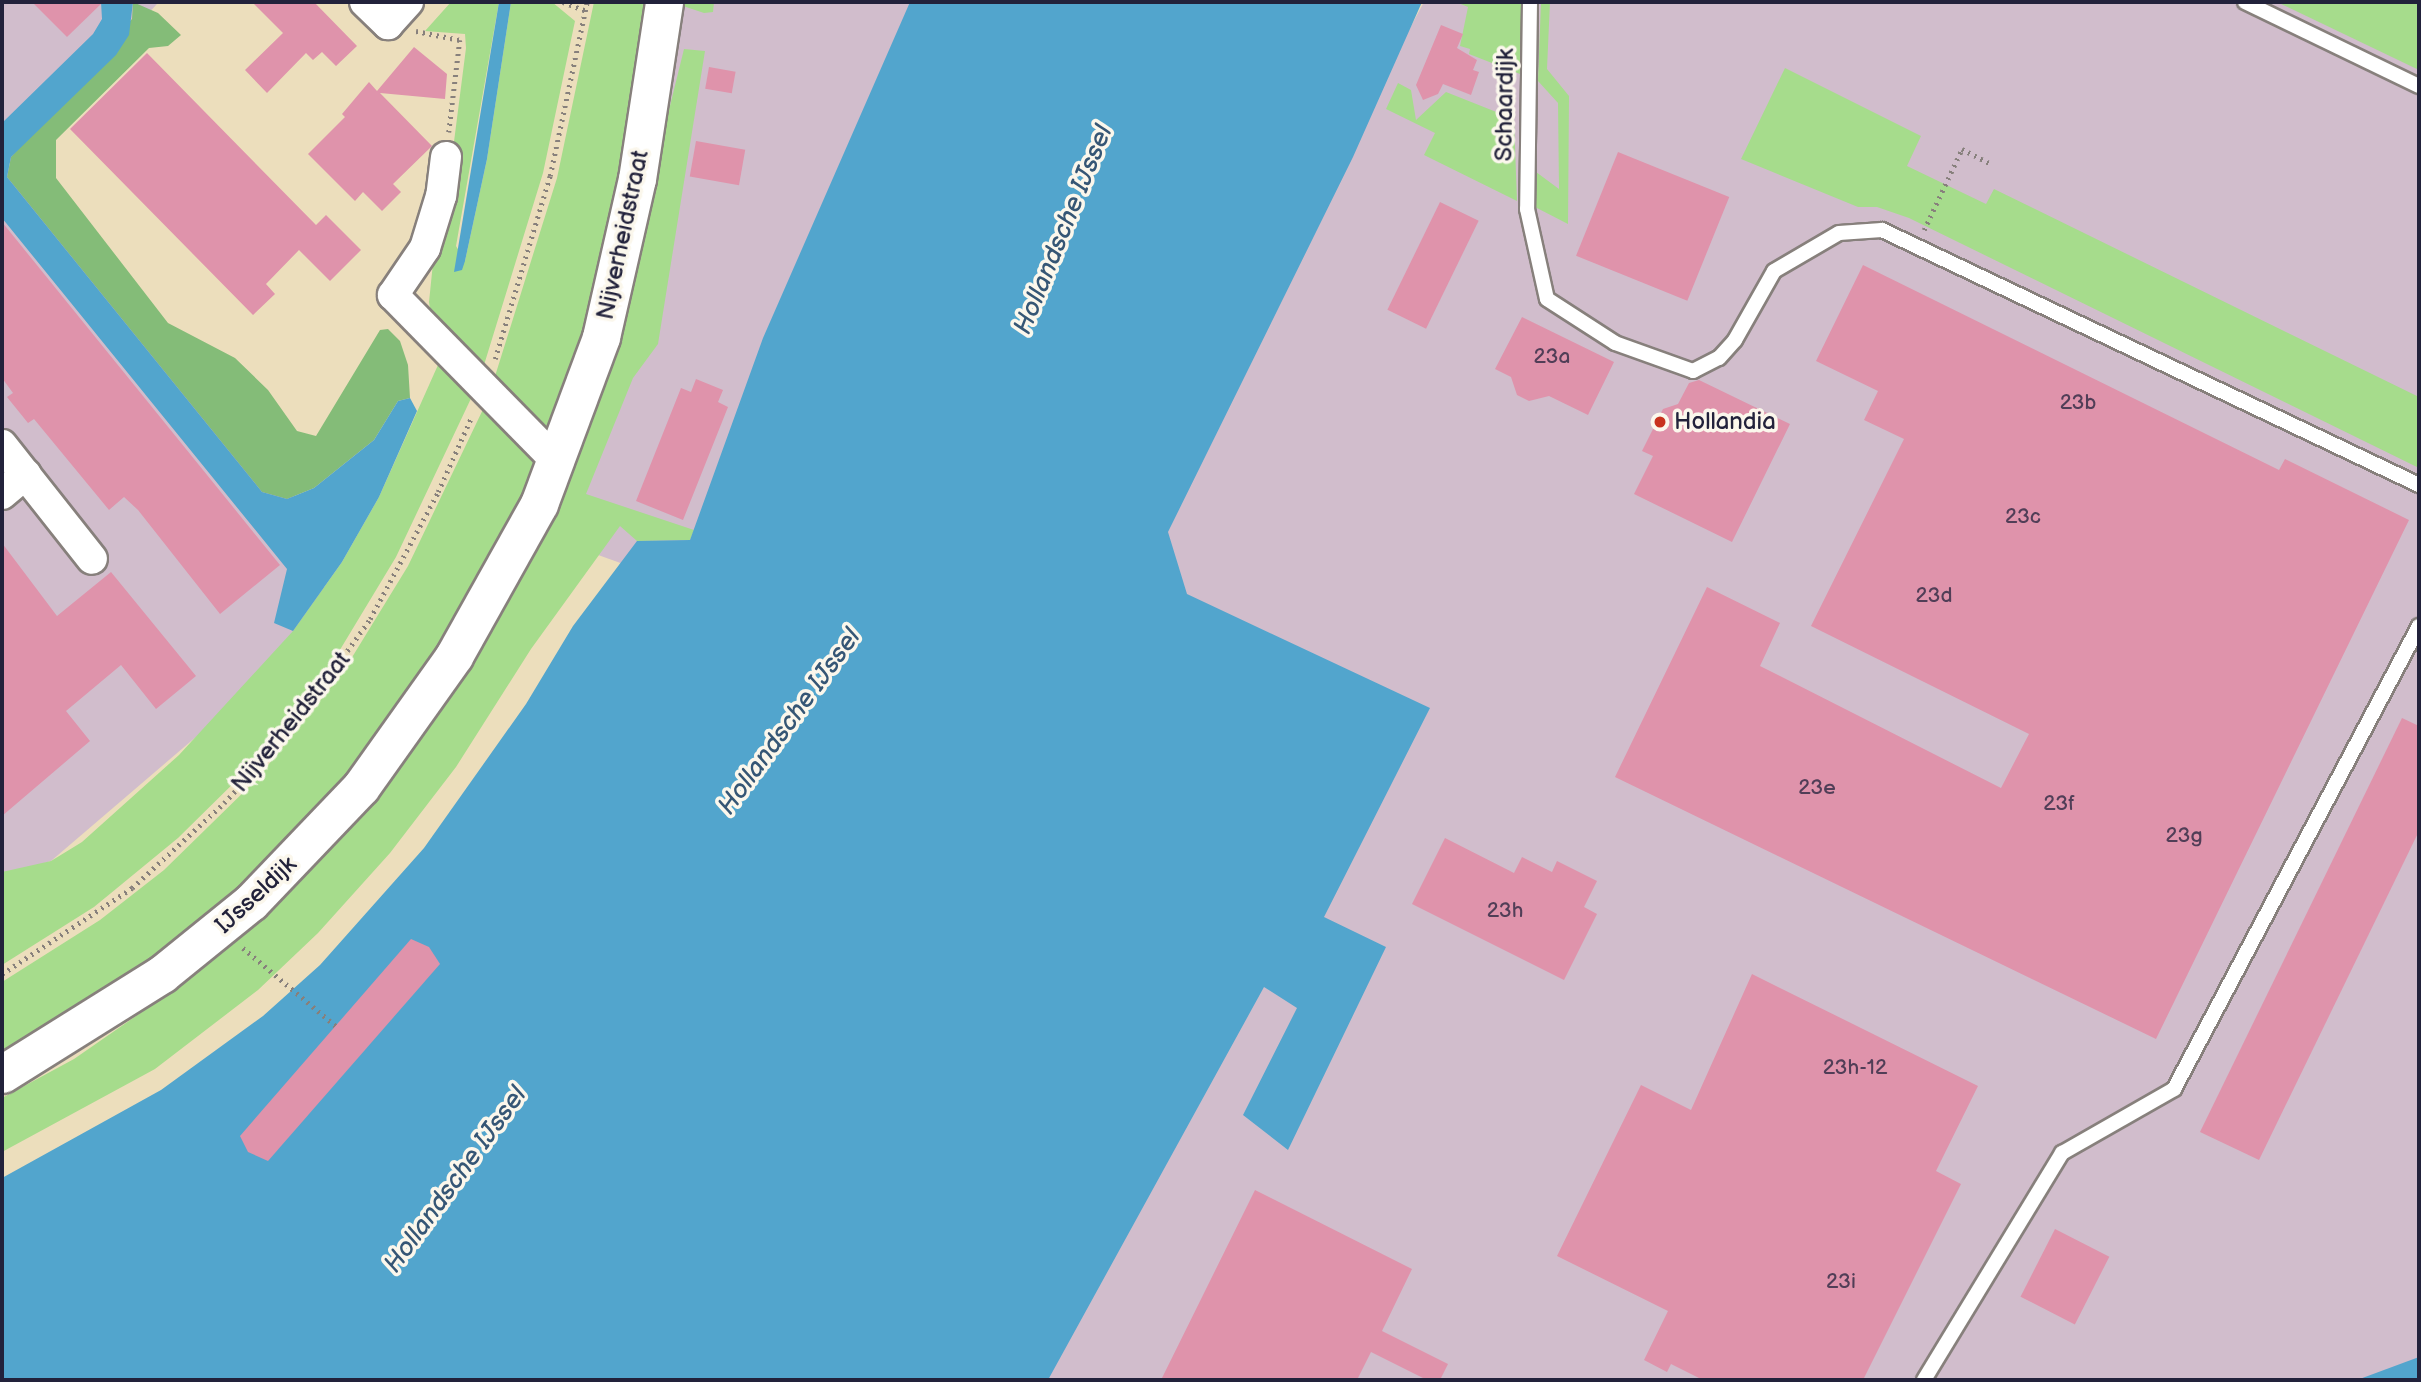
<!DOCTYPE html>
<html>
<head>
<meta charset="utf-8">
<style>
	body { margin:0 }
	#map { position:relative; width:2421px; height:1382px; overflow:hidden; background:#ecdebc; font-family:"Balsamiq Sans",sans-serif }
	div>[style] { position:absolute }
	.industrial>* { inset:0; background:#d1bdcc }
	.green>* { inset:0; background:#a6dc8c }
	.forest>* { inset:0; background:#84bc78 }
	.water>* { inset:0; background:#52a5cd }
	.building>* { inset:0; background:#df93ab; transform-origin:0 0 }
	.path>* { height:4.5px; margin-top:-2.25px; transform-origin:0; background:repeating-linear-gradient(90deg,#87807c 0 2px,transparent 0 7px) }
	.roads { filter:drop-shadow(2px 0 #87807c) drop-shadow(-2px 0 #87807c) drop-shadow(0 2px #87807c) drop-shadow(0 -2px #87807c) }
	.service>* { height:14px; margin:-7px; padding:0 7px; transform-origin:7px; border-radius:7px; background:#fff }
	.minor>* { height:30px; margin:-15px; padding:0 15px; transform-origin:15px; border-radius:15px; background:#fff }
	.tertiary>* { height:37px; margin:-18.5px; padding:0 18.5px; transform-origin:18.5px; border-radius:18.5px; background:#fff }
	.dots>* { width:19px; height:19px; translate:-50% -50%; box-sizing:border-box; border:4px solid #fbf7ec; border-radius:50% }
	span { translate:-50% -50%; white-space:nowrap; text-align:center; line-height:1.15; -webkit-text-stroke:7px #fbf7ec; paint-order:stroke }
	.number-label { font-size:21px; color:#513e57 }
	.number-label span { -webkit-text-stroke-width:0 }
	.street-label { font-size:24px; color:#22223b }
	.poi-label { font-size:24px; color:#22223b }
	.left { translate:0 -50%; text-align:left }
	.water-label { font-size:26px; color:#355675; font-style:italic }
	.frame { position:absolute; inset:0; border:4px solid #22223b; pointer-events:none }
</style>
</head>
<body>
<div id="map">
	<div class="industrial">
		<div style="clip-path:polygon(2px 2px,157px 4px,7px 166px,278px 451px,327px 596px,266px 677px,51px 861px,2px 876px)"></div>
		<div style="clip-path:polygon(681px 2px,990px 2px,707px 594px,534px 532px,633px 351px)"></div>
		<div style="clip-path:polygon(1424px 2px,2419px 2px,2419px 1380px,1025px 1380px,1165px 604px,1142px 525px)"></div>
	</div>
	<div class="green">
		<div style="clip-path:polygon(451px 2px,499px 2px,456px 246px,465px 261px,487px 159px,511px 2px,552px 2px,575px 21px,543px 173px,480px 378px,432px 321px,429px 302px,433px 263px,458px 168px,451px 165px,466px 48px,465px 34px,425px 31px)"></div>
		<div style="clip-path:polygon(594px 2px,650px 2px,604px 277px,547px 432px,491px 389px,557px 178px)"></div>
		<div style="clip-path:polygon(671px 2px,714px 2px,713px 12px,704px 13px)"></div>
		<div style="clip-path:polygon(1456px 2px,1523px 2px,1520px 74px,1469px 54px,1470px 49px,1460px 46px,1468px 7px)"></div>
		<div style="clip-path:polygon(1541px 2px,1550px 2px,1547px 69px,1569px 96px,1568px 224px,1533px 206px,1532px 169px,1559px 189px,1558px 103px,1538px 81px)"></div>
		<div style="clip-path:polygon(2277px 2px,2419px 2px,2419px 70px)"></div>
		<div style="clip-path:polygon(684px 49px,705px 51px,658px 344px,633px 378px,586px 494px,694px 530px,690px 540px,637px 541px,620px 526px,531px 649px,456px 767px,390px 853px,318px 933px,258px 990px,155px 1069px,2px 1152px,2px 1098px,74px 1059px,175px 989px,249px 927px,378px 785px,621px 305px)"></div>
		<div style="clip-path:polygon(1785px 68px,1921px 136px,1907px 166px,1986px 204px,1994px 189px,2419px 397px,2419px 468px,1909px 218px,1877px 207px,1858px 207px,1741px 159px)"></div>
		<div style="clip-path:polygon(1398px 83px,1411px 90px,1416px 120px,1446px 92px,1514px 119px,1517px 201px,1424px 155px,1435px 133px,1386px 109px)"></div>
		<div style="clip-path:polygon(442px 356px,475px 390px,396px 557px,332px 663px,246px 771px,178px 838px,94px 907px,2px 965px,2px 872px,51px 861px,82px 842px,179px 755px,293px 631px,342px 562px,379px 497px)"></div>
		<div style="clip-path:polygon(487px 401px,539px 457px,520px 512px,396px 719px,270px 864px,161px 956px,2px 1058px,2px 982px,100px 920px,164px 870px,256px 780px,343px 672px,408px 566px)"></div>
	</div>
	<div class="forest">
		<div style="clip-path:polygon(133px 2px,158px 13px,181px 35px,168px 46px,149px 48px,56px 140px,56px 178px,168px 323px,235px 358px,268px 390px,297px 431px,316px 436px,380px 330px,388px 329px,400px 341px,408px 365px,410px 398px,398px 401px,374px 440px,314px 488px,287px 499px,262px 492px,7px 177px,11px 157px,132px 19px)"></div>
	</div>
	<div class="water">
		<div style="clip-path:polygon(101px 2px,133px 2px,129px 35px,116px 55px,11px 157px,7px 177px,262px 492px,287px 499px,314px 488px,374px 440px,398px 401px,410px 398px,417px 411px,379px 497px,342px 562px,293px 631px,274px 623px,287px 569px,2px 218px,2px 123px,93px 34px,102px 19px)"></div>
		<div style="clip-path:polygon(499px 2px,511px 2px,487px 159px,465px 261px,462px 270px,454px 272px)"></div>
		<div style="clip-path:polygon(910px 2px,1422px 2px,1353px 157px,1168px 532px,1187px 594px,1430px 708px,1324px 917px,1386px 947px,1288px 1150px,1243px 1115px,1297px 1008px,1264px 987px,1048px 1380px,2px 1380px,2px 1178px,161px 1090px,263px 1016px,320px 965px,424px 848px,526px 704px,573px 626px,637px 541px,690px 540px,763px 338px)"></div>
		<div style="clip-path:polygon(2419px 1357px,2419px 1380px,2357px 1380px)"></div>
	</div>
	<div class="building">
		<div style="clip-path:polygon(32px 2px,103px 2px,67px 37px)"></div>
		<div style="clip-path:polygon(252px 2px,314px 2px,357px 46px,336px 66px,322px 52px,313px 60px,306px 53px,267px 93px,245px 70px,283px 33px)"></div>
		<div style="clip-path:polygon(1441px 25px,1463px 34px,1457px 48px,1477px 60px,1473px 70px,1479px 72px,1471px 95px,1443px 84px,1438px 94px,1423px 100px,1416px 85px)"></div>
		<div style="clip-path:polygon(414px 47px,447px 74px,445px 99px,380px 93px,432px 146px,393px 184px,401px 192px,382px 211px,363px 192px,355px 201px,308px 154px,345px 117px,342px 114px,369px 82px,377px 91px)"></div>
		<div style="clip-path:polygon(147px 53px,316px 225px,326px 215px,361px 250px,330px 281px,299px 250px,266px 284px,275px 294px,253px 315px,70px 129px)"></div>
		<div style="left:709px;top:67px;width:27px;height:22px;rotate:10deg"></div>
		<div style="left:696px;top:141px;width:50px;height:36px;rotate:10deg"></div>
		<div style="left:1618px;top:152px;width:120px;height:112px;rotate:22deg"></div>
		<div style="left:1440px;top:202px;width:43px;height:120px;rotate:26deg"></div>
		<div style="clip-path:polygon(2px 222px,280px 565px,220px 614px,138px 510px,124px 497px,109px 510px,34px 419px,28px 423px,7px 397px,13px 393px,2px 378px)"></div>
		<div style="clip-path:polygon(1863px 265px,2279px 470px,2285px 459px,2409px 520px,2156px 1039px,1615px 777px,1707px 587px,1780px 623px,1760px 666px,2001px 788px,2029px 734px,1811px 626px,1904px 439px,1864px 420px,1878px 391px,1816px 361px)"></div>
		<div style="clip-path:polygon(1522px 317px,1614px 362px,1588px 415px,1549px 396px,1529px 401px,1517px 395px,1511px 377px,1495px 369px)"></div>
		<div style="clip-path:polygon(696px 379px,723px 390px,718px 402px,728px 407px,683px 520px,636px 501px,681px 388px,691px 392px)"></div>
		<div style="clip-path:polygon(1699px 380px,1790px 424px,1732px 542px,1634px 494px,1653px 456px,1642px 451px,1663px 409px,1678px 404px,1689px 383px)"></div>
		<div style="clip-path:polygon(2px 543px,57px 616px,111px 572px,196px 676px,156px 709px,121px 665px,66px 711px,90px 741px,2px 816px)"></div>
		<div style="clip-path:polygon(2402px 718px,2419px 726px,2419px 831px,2259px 1160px,2200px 1132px)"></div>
		<div style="clip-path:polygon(1445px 838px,1514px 873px,1522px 857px,1552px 872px,1557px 861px,1597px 881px,1584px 907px,1597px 914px,1564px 980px,1412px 904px)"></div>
		<div style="clip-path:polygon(411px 939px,429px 947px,440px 964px,268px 1161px,248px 1152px,240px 1136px)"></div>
		<div style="clip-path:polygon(1752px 974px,1978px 1086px,1936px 1171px,1961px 1184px,1863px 1380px,1703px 1380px,1671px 1364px,1667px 1372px,1644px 1360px,1668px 1311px,1557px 1256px,1641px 1085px,1691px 1110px)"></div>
		<div style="clip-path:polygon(1255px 1190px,1412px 1269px,1382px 1331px,1448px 1364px,1440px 1380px,1427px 1380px,1371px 1352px,1357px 1380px,1161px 1380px)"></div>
		<div style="left:2055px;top:1229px;width:61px;height:76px;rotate:27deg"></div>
	</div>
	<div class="path">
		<div style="left:563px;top:2px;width:25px;rotate:21deg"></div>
		<div style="left:416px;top:31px;width:45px;rotate:11.6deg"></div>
		<div style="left:460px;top:40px;width:93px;rotate:96.8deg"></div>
		<div style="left:1924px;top:230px;width:89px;rotate:-64.9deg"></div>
		<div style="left:1962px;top:149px;width:34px;rotate:27deg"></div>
		<div style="left:495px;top:359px;width:191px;rotate:-73.3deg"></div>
		<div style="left:550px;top:176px;width:178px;rotate:-78deg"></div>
		<div style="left:243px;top:948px;width:121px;rotate:40deg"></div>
		<div style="left:2px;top:974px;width:156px;rotate:-33.5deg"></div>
		<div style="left:132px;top:888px;width:125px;rotate:-42.7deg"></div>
		<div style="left:224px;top:803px;width:91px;rotate:-47.2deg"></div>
		<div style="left:286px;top:736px;width:144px;rotate:-54.3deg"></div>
		<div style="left:370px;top:619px;width:144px;rotate:-61.8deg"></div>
		<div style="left:438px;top:492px;width:83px;rotate:-65.9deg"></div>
	</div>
	<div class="roads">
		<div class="service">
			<div style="left:1530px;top:2px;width:207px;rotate:90.8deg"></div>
			<div style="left:1527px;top:209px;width:92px;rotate:77.5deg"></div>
			<div style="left:1547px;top:299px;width:81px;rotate:32.9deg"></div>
			<div style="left:1615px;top:343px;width:83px;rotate:19.7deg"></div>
			<div style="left:1693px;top:371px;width:29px;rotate:-27deg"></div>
			<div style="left:1719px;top:358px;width:24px;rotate:-48deg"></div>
			<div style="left:1735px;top:340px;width:79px;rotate:-60.5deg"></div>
			<div style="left:1774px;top:271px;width:75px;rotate:-30.3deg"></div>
			<div style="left:1839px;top:233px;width:43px;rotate:-4deg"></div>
			<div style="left:1882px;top:230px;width:594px;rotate:25.4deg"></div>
			<div style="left:2245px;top:2px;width:193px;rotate:25.8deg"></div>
			<div style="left:1924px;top:1380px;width:266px;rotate:-58.7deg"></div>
			<div style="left:2062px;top:1153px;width:129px;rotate:-29.7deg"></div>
			<div style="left:2174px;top:1089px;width:524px;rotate:-62.11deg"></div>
		</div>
		<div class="minor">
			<div style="left:365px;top:2px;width:32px;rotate:44deg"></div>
			<div style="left:388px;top:24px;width:30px;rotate:-48deg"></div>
			<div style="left:446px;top:157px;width:39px;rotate:97deg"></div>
			<div style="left:441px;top:196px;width:54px;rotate:107.1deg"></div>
			<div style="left:425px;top:248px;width:57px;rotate:124.2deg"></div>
			<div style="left:393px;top:295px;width:234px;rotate:45.5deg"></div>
			<div style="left:2px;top:445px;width:145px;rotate:51.7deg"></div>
			<div style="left:2px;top:494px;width:31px;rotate:-40deg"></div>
		</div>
		<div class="tertiary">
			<div style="left:2px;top:1074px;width:189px;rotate:-32deg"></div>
			<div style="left:162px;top:974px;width:114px;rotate:-39deg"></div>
			<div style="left:251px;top:902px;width:159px;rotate:-46.3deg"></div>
			<div style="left:361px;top:787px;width:161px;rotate:-54.6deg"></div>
			<div style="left:454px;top:656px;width:174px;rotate:-60.8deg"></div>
			<div style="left:539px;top:504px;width:178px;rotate:-69.6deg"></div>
			<div style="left:601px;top:337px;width:162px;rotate:-77.2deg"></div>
			<div style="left:637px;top:179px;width:179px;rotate:-81.3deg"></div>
		</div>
	</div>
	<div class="dots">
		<div style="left:1660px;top:422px;background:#c8321e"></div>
	</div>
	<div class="number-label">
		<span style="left:1552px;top:357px">23a</span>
		<span style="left:2078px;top:403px">23b</span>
		<span style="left:2023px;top:517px">23c</span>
		<span style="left:1934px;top:596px">23d</span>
		<span style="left:1817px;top:788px">23e</span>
		<span style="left:2059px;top:804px">23f</span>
		<span style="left:2184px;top:836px">23g</span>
		<span style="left:1505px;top:911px">23h</span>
		<span style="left:1855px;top:1068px">23h-12</span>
		<span style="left:1841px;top:1282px">23i</span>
	</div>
	<div class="street-label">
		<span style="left:1505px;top:105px;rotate:-89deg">Schaardijk</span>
		<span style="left:623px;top:235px;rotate:-78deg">Nijverheidstraat</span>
		<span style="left:291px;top:722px;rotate:-51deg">Nijverheidstraat</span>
		<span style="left:256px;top:895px;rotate:-43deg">IJsseldijk</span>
	</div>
	<div class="poi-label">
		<span class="left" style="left:1674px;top:422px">Hollandia</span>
	</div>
	<div class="water-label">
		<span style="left:1064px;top:230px;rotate:-68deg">Hollandsche IJssel</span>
		<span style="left:790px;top:722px;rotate:-54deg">Hollandsche IJssel</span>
		<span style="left:456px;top:1180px;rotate:-54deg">Hollandsche IJssel</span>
	</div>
	<div class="frame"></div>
</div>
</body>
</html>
